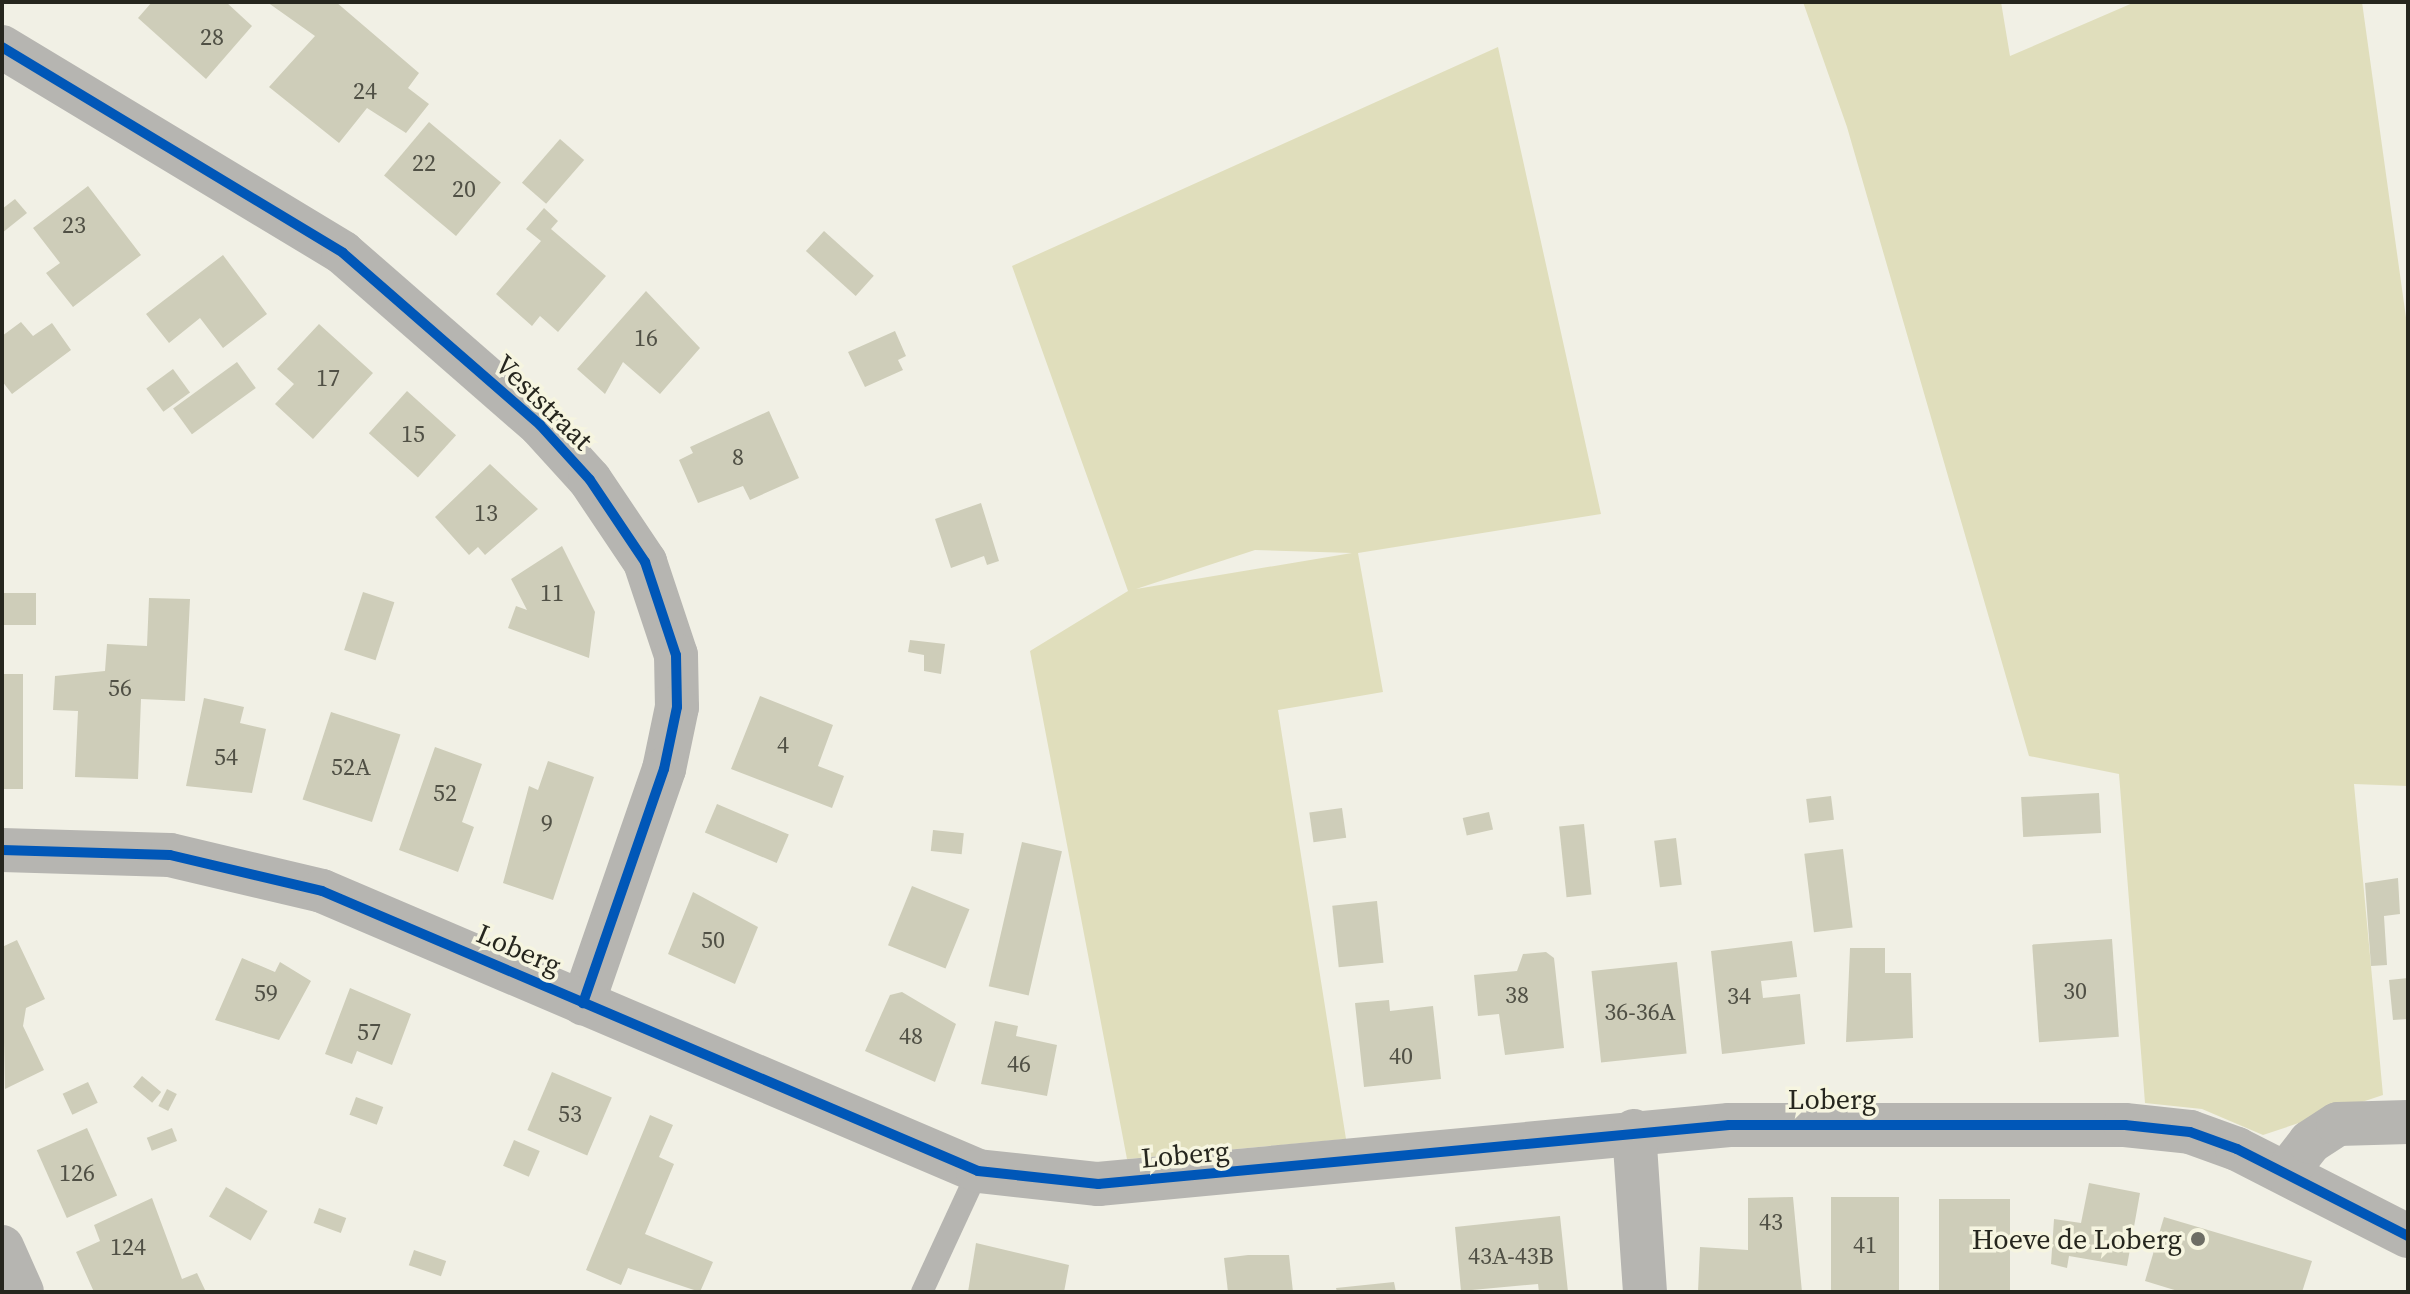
<!DOCTYPE html>
<html>
<head>
<meta charset="utf-8">
<style>
	body { margin:0 }
	#map { position:relative; width:2410px; height:1294px; overflow:hidden; background:#f1f0e5; font-family:"Source Serif 4",serif }
	div>[style] { position:absolute }
	.green>* { inset:0; background:#e0debc }
	.building>* { inset:0; background:#cecdb9; transform-origin:0 0 }
	.lane>* { height:22px; margin:-11px; padding:0 11px; transform-origin:11px; border-radius:11px; background:#b6b5b1 }
	.street>* { height:44px; margin:-22px; padding:0 22px; transform-origin:22px; border-radius:22px; background:#b6b5b1 }
	.cycleway>* { height:10px; margin:-5px; padding:0 5px; transform-origin:5px; border-radius:5px; background:#0057b8 }
	.dots>* { width:22px; height:22px; translate:-50% -50%; box-sizing:border-box; border:4px solid #f6f5e0; border-radius:50% }
	span { translate:-50% -50%; white-space:nowrap; text-align:center; line-height:1.15; -webkit-text-stroke:7px #f6f5e0; paint-order:stroke }
	.number-label { font-size:24px; color:#505045 }
	.number-label span { -webkit-text-stroke-width:0 }
	.street-label { font-size:28px; color:#26261e }
	.poi-label { font-size:28px; color:#26261e }
	.right { translate:-100% -50%; text-align:right }
	.frame { position:absolute; inset:0; border:4px solid #26261e; pointer-events:none }
</style>
</head>
<body>
<div id="map">
	<div class="green">
		<div style="clip-path:polygon(1803px 2px,2001px 2px,2010px 56px,2135px 2px,2362px 2px,2408px 332px,2408px 786px,2354px 784px,2383px 1095px,2263px 1135px,2202px 1109px,2145px 1103px,2119px 774px,2029px 756px,1847px 127px)"></div>
		<div style="clip-path:polygon(evenodd,1498px 47px,1601px 514px,1358px 553px,1383px 692px,1278px 710px,1346px 1139px,1127px 1159px,1030px 651px,1128px 591px,1012px 266px,1498px 47px,1255px 550px,1352px 553px,1136px 589px,1255px 550px)"></div>
	</div>
	<div class="building">
		<div style="clip-path:polygon(152px 2px,226px 2px,252px 26px,206px 79px,138px 18px)"></div>
		<div style="clip-path:polygon(267px 2px,336px 2px,419px 73px,408px 88px,429px 104px,406px 133px,367px 108px,339px 143px,269px 87px,315px 36px)"></div>
		<div style="left:429px;top:122px;width:94px;height:70px;rotate:40deg"></div>
		<div style="left:560px;top:139px;width:32px;height:58px;rotate:41deg"></div>
		<div style="clip-path:polygon(88px 186px,141px 255px,73px 307px,46px 273px,60px 263px,33px 228px)"></div>
		<div style="clip-path:polygon(15px 199px,27px 213px,2px 233px,2px 209px)"></div>
		<div style="clip-path:polygon(544px 208px,558px 221px,551px 229px,606px 276px,558px 332px,540px 316px,532px 326px,496px 294px,541px 241px,526px 229px)"></div>
		<div style="left:824px;top:231px;width:67px;height:27px;rotate:42deg"></div>
		<div style="clip-path:polygon(223px 255px,267px 314px,223px 348px,200px 318px,169px 343px,146px 314px)"></div>
		<div style="clip-path:polygon(646px 291px,700px 348px,660px 394px,623px 362px,605px 394px,577px 369px)"></div>
		<div style="clip-path:polygon(21px 322px,33px 336px,52px 323px,71px 350px,12px 394px,2px 381px,2px 336px)"></div>
		<div style="clip-path:polygon(319px 324px,373px 373px,313px 439px,275px 404px,294px 384px,277px 369px)"></div>
		<div style="clip-path:polygon(895px 331px,906px 356px,898px 360px,903px 370px,865px 387px,848px 352px)"></div>
		<div style="left:237px;top:362px;width:32px;height:79px;rotate:54deg"></div>
		<div style="left:173px;top:369px;width:29px;height:33px;rotate:54deg"></div>
		<div style="left:407px;top:391px;width:66px;height:57px;rotate:42deg"></div>
		<div style="clip-path:polygon(769px 411px,799px 478px,750px 500px,743px 486px,698px 503px,679px 460px,693px 453px,690px 447px)"></div>
		<div style="clip-path:polygon(490px 464px,538px 509px,485px 555px,478px 547px,469px 555px,435px 517px)"></div>
		<div style="clip-path:polygon(981px 503px,999px 561px,987px 565px,984px 556px,951px 568px,935px 519px)"></div>
		<div style="clip-path:polygon(562px 546px,595px 612px,589px 658px,508px 628px,516px 606px,527px 610px,511px 579px)"></div>
		<div style="left:363px;top:592px;width:33px;height:61px;rotate:18deg"></div>
		<div style="left:2px;top:593px;width:34px;height:32px"></div>
		<div style="clip-path:polygon(149px 598px,190px 599px,185px 701px,141px 699px,138px 779px,75px 777px,78px 711px,53px 710px,55px 676px,105px 671px,107px 644px,147px 646px)"></div>
		<div style="clip-path:polygon(910px 640px,945px 644px,941px 674px,924px 671px,924px 655px,908px 652px)"></div>
		<div style="left:2px;top:674px;width:21px;height:115px"></div>
		<div style="clip-path:polygon(760px 696px,833px 725px,818px 766px,844px 776px,832px 808px,731px 769px)"></div>
		<div style="clip-path:polygon(204px 698px,244px 707px,240px 723px,266px 729px,252px 793px,186px 786px)"></div>
		<div style="left:331px;top:712px;width:73px;height:92px;rotate:18deg"></div>
		<div style="clip-path:polygon(435px 747px,482px 764px,462px 822px,474px 827px,458px 872px,399px 850px)"></div>
		<div style="clip-path:polygon(548px 761px,594px 777px,553px 900px,503px 883px,529px 786px,538px 790px)"></div>
		<div style="left:2099px;top:793px;width:40px;height:78px;rotate:87deg"></div>
		<div style="left:1831px;top:796px;width:24px;height:25px;rotate:83deg"></div>
		<div style="left:717px;top:804px;width:78px;height:31px;rotate:23deg"></div>
		<div style="left:1342px;top:808px;width:30px;height:33px;rotate:82deg"></div>
		<div style="left:1489px;top:812px;width:18px;height:27px;rotate:77deg"></div>
		<div style="left:1584px;top:824px;width:71px;height:25px;rotate:84deg"></div>
		<div style="left:933px;top:830px;width:31px;height:21px;rotate:6deg"></div>
		<div style="left:1676px;top:838px;width:47px;height:22px;rotate:83deg"></div>
		<div style="left:1022px;top:842px;width:41px;height:148px;rotate:13deg"></div>
		<div style="left:1843px;top:849px;width:79px;height:39px;rotate:83deg"></div>
		<div style="clip-path:polygon(2398px 878px,2400px 914px,2384px 916px,2387px 965px,2371px 966px,2365px 883px)"></div>
		<div style="left:912px;top:886px;width:62px;height:64px;rotate:22deg"></div>
		<div style="clip-path:polygon(693px 892px,758px 927px,735px 984px,668px 954px)"></div>
		<div style="left:1377px;top:901px;width:62px;height:45px;rotate:84deg"></div>
		<div style="left:2112px;top:939px;width:98px;height:80px;rotate:86deg"></div>
		<div style="clip-path:polygon(17px 940px,45px 999px,26px 1008px,23px 1026px,44px 1070px,5px 1089px,2px 947px)"></div>
		<div style="clip-path:polygon(1792px 941px,1797px 977px,1761px 981px,1763px 998px,1800px 994px,1805px 1044px,1722px 1054px,1711px 951px)"></div>
		<div style="clip-path:polygon(1850px 948px,1885px 948px,1885px 973px,1911px 973px,1913px 1038px,1846px 1042px)"></div>
		<div style="clip-path:polygon(1546px 952px,1554px 958px,1564px 1048px,1505px 1055px,1499px 1014px,1478px 1016px,1474px 975px,1517px 971px,1523px 954px)"></div>
		<div style="clip-path:polygon(242px 958px,275px 972px,280px 962px,311px 981px,279px 1040px,215px 1020px)"></div>
		<div style="left:1677px;top:962px;width:92px;height:86px;rotate:84deg"></div>
		<div style="clip-path:polygon(2408px 978px,2408px 1019px,2393px 1020px,2389px 980px)"></div>
		<div style="clip-path:polygon(350px 988px,411px 1014px,392px 1065px,357px 1051px,352px 1064px,325px 1054px)"></div>
		<div style="clip-path:polygon(902px 992px,956px 1024px,935px 1082px,865px 1051px,890px 995px)"></div>
		<div style="clip-path:polygon(1389px 1000px,1390px 1011px,1433px 1006px,1441px 1079px,1364px 1087px,1355px 1003px)"></div>
		<div style="clip-path:polygon(995px 1021px,1018px 1026px,1016px 1036px,1057px 1045px,1047px 1096px,981px 1084px)"></div>
		<div style="left:552px;top:1072px;width:65px;height:63px;rotate:23deg"></div>
		<div style="left:142px;top:1076px;width:25px;height:14px;rotate:40deg"></div>
		<div style="left:88px;top:1082px;width:23px;height:28px;rotate:65deg"></div>
		<div style="left:167px;top:1089px;width:11px;height:19px;rotate:27deg"></div>
		<div style="left:356px;top:1097px;width:29px;height:19px;rotate:20deg"></div>
		<div style="clip-path:polygon(650px 1115px,673px 1125px,659px 1157px,674px 1164px,645px 1234px,713px 1262px,700px 1292px,628px 1268px,621px 1285px,586px 1270px)"></div>
		<div style="left:87px;top:1128px;width:74px;height:55px;rotate:66deg"></div>
		<div style="left:172px;top:1128px;width:14px;height:27px;rotate:69deg"></div>
		<div style="left:514px;top:1140px;width:28px;height:28px;rotate:23deg"></div>
		<div style="clip-path:polygon(2089px 1183px,2140px 1193px,2127px 1266px,2069px 1256px,2067px 1268px,2051px 1264px,2054px 1219px,2081px 1223px)"></div>
		<div style="left:226px;top:1187px;width:48px;height:34px;rotate:30deg"></div>
		<div style="clip-path:polygon(1793px 1197px,1802px 1292px,1698px 1292px,1700px 1247px,1748px 1250px,1748px 1198px)"></div>
		<div style="left:1831px;top:1197px;width:68px;height:95px"></div>
		<div style="clip-path:polygon(152px 1198px,182px 1279px,197px 1273px,206px 1292px,94px 1292px,76px 1252px,100px 1241px,94px 1225px)"></div>
		<div style="left:1939px;top:1199px;width:71px;height:93px"></div>
		<div style="left:319px;top:1208px;width:29px;height:16px;rotate:20deg"></div>
		<div style="clip-path:polygon(1560px 1216px,1568px 1292px,1539px 1292px,1538px 1284px,1461px 1291px,1455px 1227px)"></div>
		<div style="clip-path:polygon(2164px 1217px,2312px 1261px,2302px 1292px,2181px 1292px,2145px 1281px)"></div>
		<div style="clip-path:polygon(976px 1243px,1069px 1265px,1064px 1292px,968px 1292px)"></div>
		<div style="left:414px;top:1250px;width:34px;height:16px;rotate:19deg"></div>
		<div style="clip-path:polygon(1248px 1255px,1289px 1255px,1293px 1292px,1228px 1292px,1224px 1258px)"></div>
		<div style="clip-path:polygon(1394px 1282px,1396px 1292px,1337px 1292px,1336px 1288px)"></div>
	</div>
	<div class="lane">
		<div style="left:922px;top:1292px;width:133px;rotate:-65.2deg"></div>
	</div>
	<div class="street">
		<div style="left:2px;top:47px;width:398px;rotate:31.1deg"></div>
		<div style="left:343px;top:253px;width:262px;rotate:41.1deg"></div>
		<div style="left:540px;top:425px;width:74px;rotate:47.7deg"></div>
		<div style="left:590px;top:480px;width:99px;rotate:56.1deg"></div>
		<div style="left:645px;top:562px;width:98px;rotate:71.6deg"></div>
		<div style="left:676px;top:655px;width:52px;rotate:88.9deg"></div>
		<div style="left:677px;top:707px;width:63px;rotate:101.8deg"></div>
		<div style="left:664px;top:769px;width:248px;rotate:109.1deg"></div>
		<div style="left:2px;top:850px;width:168px;rotate:1.7deg"></div>
		<div style="left:170px;top:855px;width:156px;rotate:13.3deg"></div>
		<div style="left:322px;top:891px;width:713px;rotate:23.11deg"></div>
		<div style="left:978px;top:1171px;width:121px;rotate:6.2deg"></div>
		<div style="left:1098px;top:1184px;width:634px;rotate:-5.34deg"></div>
		<div style="left:1729px;top:1125px;width:396px"></div>
		<div style="left:2125px;top:1125px;width:65px;rotate:6.1deg"></div>
		<div style="left:2190px;top:1132px;width:50px;rotate:19.9deg"></div>
		<div style="left:2237px;top:1149px;width:192px;rotate:27deg"></div>
		<div style="left:1634px;top:1131px;width:161px;rotate:86.1deg"></div>
		<div style="left:2286px;top:1173px;width:39px;rotate:-52deg"></div>
		<div style="left:2310px;top:1142px;width:33px;rotate:-33deg"></div>
		<div style="left:2338px;top:1124px;width:70px;rotate:-1.6deg"></div>
		<div style="left:2px;top:1247px;width:49px;rotate:66deg"></div>
	</div>
	<div class="cycleway">
		<div style="left:2px;top:47px;width:398px;rotate:31.1deg"></div>
		<div style="left:343px;top:253px;width:262px;rotate:41.1deg"></div>
		<div style="left:540px;top:425px;width:74px;rotate:47.7deg"></div>
		<div style="left:590px;top:480px;width:99px;rotate:56.1deg"></div>
		<div style="left:645px;top:562px;width:98px;rotate:71.6deg"></div>
		<div style="left:676px;top:655px;width:52px;rotate:88.9deg"></div>
		<div style="left:677px;top:707px;width:63px;rotate:101.8deg"></div>
		<div style="left:664px;top:769px;width:248px;rotate:109.1deg"></div>
		<div style="left:2px;top:850px;width:168px;rotate:1.7deg"></div>
		<div style="left:170px;top:855px;width:156px;rotate:13.3deg"></div>
		<div style="left:322px;top:891px;width:713px;rotate:23.11deg"></div>
		<div style="left:978px;top:1171px;width:121px;rotate:6.2deg"></div>
		<div style="left:1098px;top:1184px;width:634px;rotate:-5.34deg"></div>
		<div style="left:1729px;top:1125px;width:396px"></div>
		<div style="left:2125px;top:1125px;width:65px;rotate:6.1deg"></div>
		<div style="left:2190px;top:1132px;width:50px;rotate:19.9deg"></div>
		<div style="left:2237px;top:1149px;width:192px;rotate:27deg"></div>
	</div>
	<div class="dots">
		<div style="left:2198px;top:1239px;background:#6d6d64"></div>
	</div>
	<div class="number-label">
		<span style="left:212px;top:37px">28</span>
		<span style="left:365px;top:91px">24</span>
		<span style="left:424px;top:163px">22</span>
		<span style="left:464px;top:189px">20</span>
		<span style="left:74px;top:225px">23</span>
		<span style="left:646px;top:338px">16</span>
		<span style="left:328px;top:378px">17</span>
		<span style="left:413px;top:434px">15</span>
		<span style="left:738px;top:457px">8</span>
		<span style="left:486px;top:513px">13</span>
		<span style="left:552px;top:593px">11</span>
		<span style="left:120px;top:688px">56</span>
		<span style="left:783px;top:745px">4</span>
		<span style="left:226px;top:757px">54</span>
		<span style="left:351px;top:767px">52A</span>
		<span style="left:445px;top:793px">52</span>
		<span style="left:547px;top:823px">9</span>
		<span style="left:713px;top:940px">50</span>
		<span style="left:2075px;top:991px">30</span>
		<span style="left:266px;top:993px">59</span>
		<span style="left:1517px;top:995px">38</span>
		<span style="left:1739px;top:996px">34</span>
		<span style="left:1640px;top:1012px">36-36A</span>
		<span style="left:369px;top:1032px">57</span>
		<span style="left:911px;top:1036px">48</span>
		<span style="left:1401px;top:1056px">40</span>
		<span style="left:1019px;top:1064px">46</span>
		<span style="left:570px;top:1114px">53</span>
		<span style="left:77px;top:1173px">126</span>
		<span style="left:1771px;top:1222px">43</span>
		<span style="left:1865px;top:1245px">41</span>
		<span style="left:128px;top:1247px">124</span>
		<span style="left:1511px;top:1256px">43A-43B</span>
	</div>
	<div class="street-label">
		<span style="left:544px;top:402px;rotate:44deg">Veststraat</span>
		<span style="left:519px;top:949px;rotate:23deg">Loberg</span>
		<span style="left:1832px;top:1099px">Loberg</span>
		<span style="left:1185px;top:1154px;rotate:-5deg">Loberg</span>
	</div>
	<div class="poi-label">
		<span class="right" style="left:2182px;top:1239px">Hoeve de Loberg</span>
	</div>
	<div class="frame"></div>
</div>
</body>
</html>
